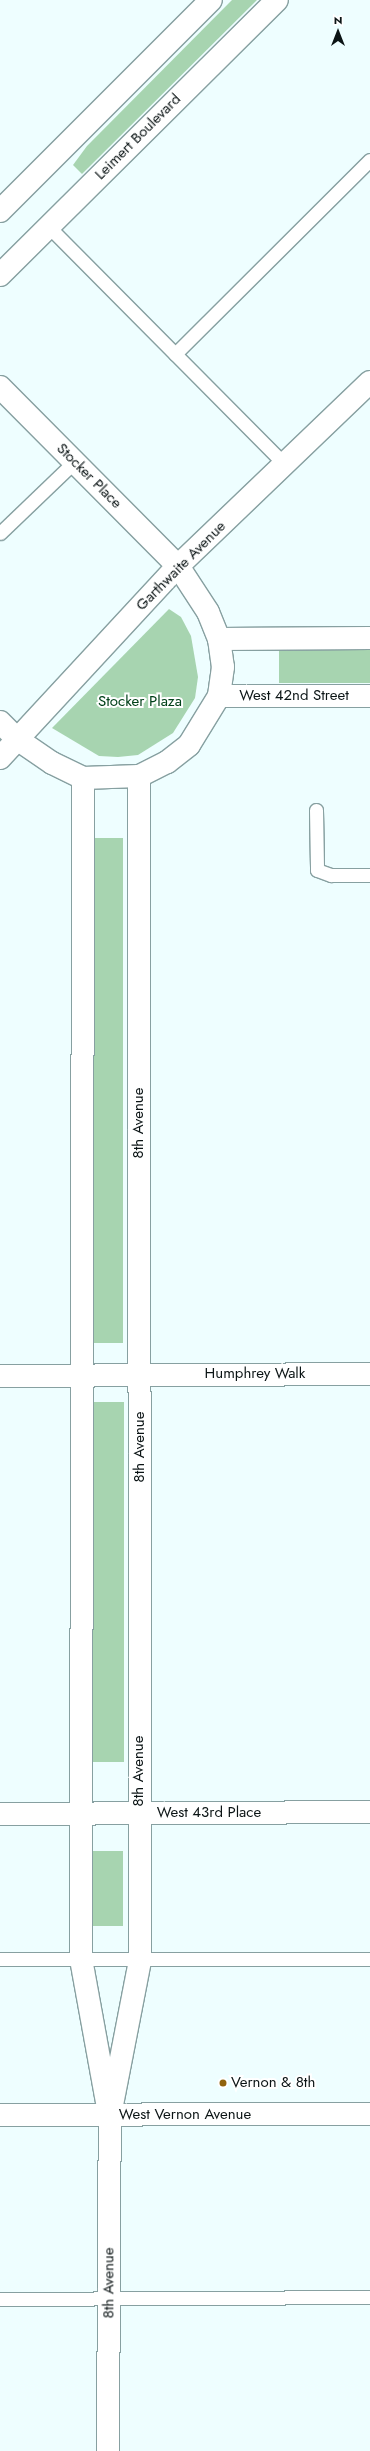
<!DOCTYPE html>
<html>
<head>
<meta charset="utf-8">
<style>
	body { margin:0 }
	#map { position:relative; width:370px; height:2451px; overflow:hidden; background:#eefeff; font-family:Jost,sans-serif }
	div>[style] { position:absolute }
	.green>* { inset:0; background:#a7d4b0; transform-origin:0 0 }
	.roads { filter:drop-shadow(1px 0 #87a0a1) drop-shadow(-1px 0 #87a0a1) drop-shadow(0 1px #87a0a1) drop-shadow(0 -1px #87a0a1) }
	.lane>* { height:13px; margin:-6.5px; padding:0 6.5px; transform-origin:6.5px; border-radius:6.5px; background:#fff }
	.street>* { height:22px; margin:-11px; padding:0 11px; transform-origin:11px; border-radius:11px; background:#fff }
	.secondary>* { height:22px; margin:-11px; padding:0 11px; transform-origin:11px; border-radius:11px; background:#fff }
	.primary>* { height:22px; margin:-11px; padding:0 11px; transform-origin:11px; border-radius:11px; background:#fff }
	.dots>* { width:11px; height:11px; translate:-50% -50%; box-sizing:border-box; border:2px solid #fff; border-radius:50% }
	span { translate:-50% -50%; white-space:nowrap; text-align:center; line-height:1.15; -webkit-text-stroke:4px #fff; paint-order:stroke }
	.street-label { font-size:15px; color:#0b1415 }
	.park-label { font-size:15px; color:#004019 }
	.poi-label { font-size:15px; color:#0b1415 }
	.left { translate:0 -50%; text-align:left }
	.north { position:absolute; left:318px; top:12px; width:40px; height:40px; -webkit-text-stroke:3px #fff; paint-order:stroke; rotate:0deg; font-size:11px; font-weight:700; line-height:16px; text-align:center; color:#0b1415 }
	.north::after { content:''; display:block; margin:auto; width:14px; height:18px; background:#0b1415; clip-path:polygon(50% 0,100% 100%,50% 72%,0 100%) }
</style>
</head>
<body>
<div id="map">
	<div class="green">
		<div style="clip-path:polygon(232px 0,257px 0,82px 174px,73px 165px,87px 146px)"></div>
		<div style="clip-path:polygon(169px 609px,181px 617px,191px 636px,198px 677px,195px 698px,173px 733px,138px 755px,118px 757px,99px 756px,52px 728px)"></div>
		<div style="left:370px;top:650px;width:33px;height:91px;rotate:90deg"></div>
		<div style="left:123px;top:838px;width:505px;height:32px;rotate:90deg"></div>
		<div style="left:93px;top:1402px;width:31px;height:360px"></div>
		<div style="left:92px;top:1851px;width:31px;height:75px"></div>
	</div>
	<div class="roads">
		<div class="lane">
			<div style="left:48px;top:226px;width:335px;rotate:45.2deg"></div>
			<div style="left:175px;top:354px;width:275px;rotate:-44.9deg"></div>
			<div style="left:0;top:533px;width:103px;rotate:-43.8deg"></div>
			<div style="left:316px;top:810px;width:60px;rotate:89deg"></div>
			<div style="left:317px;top:870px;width:15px;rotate:20deg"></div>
			<div style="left:331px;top:875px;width:39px"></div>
			<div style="left:0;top:1959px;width:370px"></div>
			<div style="left:0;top:2299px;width:370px;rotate:-0.3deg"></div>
		</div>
		<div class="street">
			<div style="left:0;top:722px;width:24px;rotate:45deg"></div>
			<div style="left:0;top:758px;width:262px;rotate:-47.2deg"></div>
			<div style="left:178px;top:566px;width:266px;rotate:-43.8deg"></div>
			<div style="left:0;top:1376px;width:370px;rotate:-0.3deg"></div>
			<div style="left:0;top:1814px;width:370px;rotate:-0.3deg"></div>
			<div style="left:108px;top:2451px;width:336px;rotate:-89.7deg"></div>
		</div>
		<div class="secondary">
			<div style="left:0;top:387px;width:252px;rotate:45.2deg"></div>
			<div style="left:178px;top:566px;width:55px;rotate:56.9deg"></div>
			<div style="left:208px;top:612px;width:29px;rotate:68deg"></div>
			<div style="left:219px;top:639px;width:28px;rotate:82deg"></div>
			<div style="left:223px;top:667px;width:29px;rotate:98deg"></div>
			<div style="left:219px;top:696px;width:57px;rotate:121.5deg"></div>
			<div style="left:189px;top:745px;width:28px;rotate:142deg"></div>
			<div style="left:167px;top:762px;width:31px;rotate:153deg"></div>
			<div style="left:139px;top:776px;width:56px;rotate:178deg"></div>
			<div style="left:83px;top:778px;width:34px;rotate:-154deg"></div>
			<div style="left:52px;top:763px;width:42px;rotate:-145.6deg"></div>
			<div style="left:219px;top:639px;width:151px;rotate:-0.4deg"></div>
			<div style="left:219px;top:696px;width:151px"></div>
			<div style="left:83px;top:778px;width:1181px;rotate:90.1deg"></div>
			<div style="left:81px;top:1959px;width:145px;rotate:79.7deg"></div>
			<div style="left:0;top:2115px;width:370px;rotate:-0.2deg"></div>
			<div style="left:110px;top:2115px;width:158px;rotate:-79deg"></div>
			<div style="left:140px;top:1960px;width:1184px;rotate:-90.05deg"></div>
		</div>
		<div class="primary">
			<div style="left:0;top:211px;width:298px;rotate:-45deg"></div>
			<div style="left:0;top:275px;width:390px;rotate:-44.8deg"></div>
		</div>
	</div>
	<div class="dots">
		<div style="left:223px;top:2083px;background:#90630d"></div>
	</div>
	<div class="street-label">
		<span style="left:138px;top:137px;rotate:-45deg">Leimert Boulevard</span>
		<span style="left:89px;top:476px;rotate:45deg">Stocker Place</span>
		<span style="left:181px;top:566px;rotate:-45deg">Garthwaite Avenue</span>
		<span style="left:294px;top:696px">West 42nd Street</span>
		<span style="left:139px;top:1123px;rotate:-90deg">8th Avenue</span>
		<span style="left:255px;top:1374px">Humphrey Walk</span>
		<span style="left:140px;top:1447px;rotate:-90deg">8th Avenue</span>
		<span style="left:139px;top:1771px;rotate:-90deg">8th Avenue</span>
		<span style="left:209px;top:1813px">West 43rd Place</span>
		<span style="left:185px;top:2115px">West Vernon Avenue</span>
		<span style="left:109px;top:2283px;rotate:-90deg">8th Avenue</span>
	</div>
	<div class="park-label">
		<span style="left:140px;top:702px">Stocker Plaza</span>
	</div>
	<div class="poi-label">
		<span class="left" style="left:231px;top:2083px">Vernon &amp; 8th</span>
	</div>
	<div class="north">N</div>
</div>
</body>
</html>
